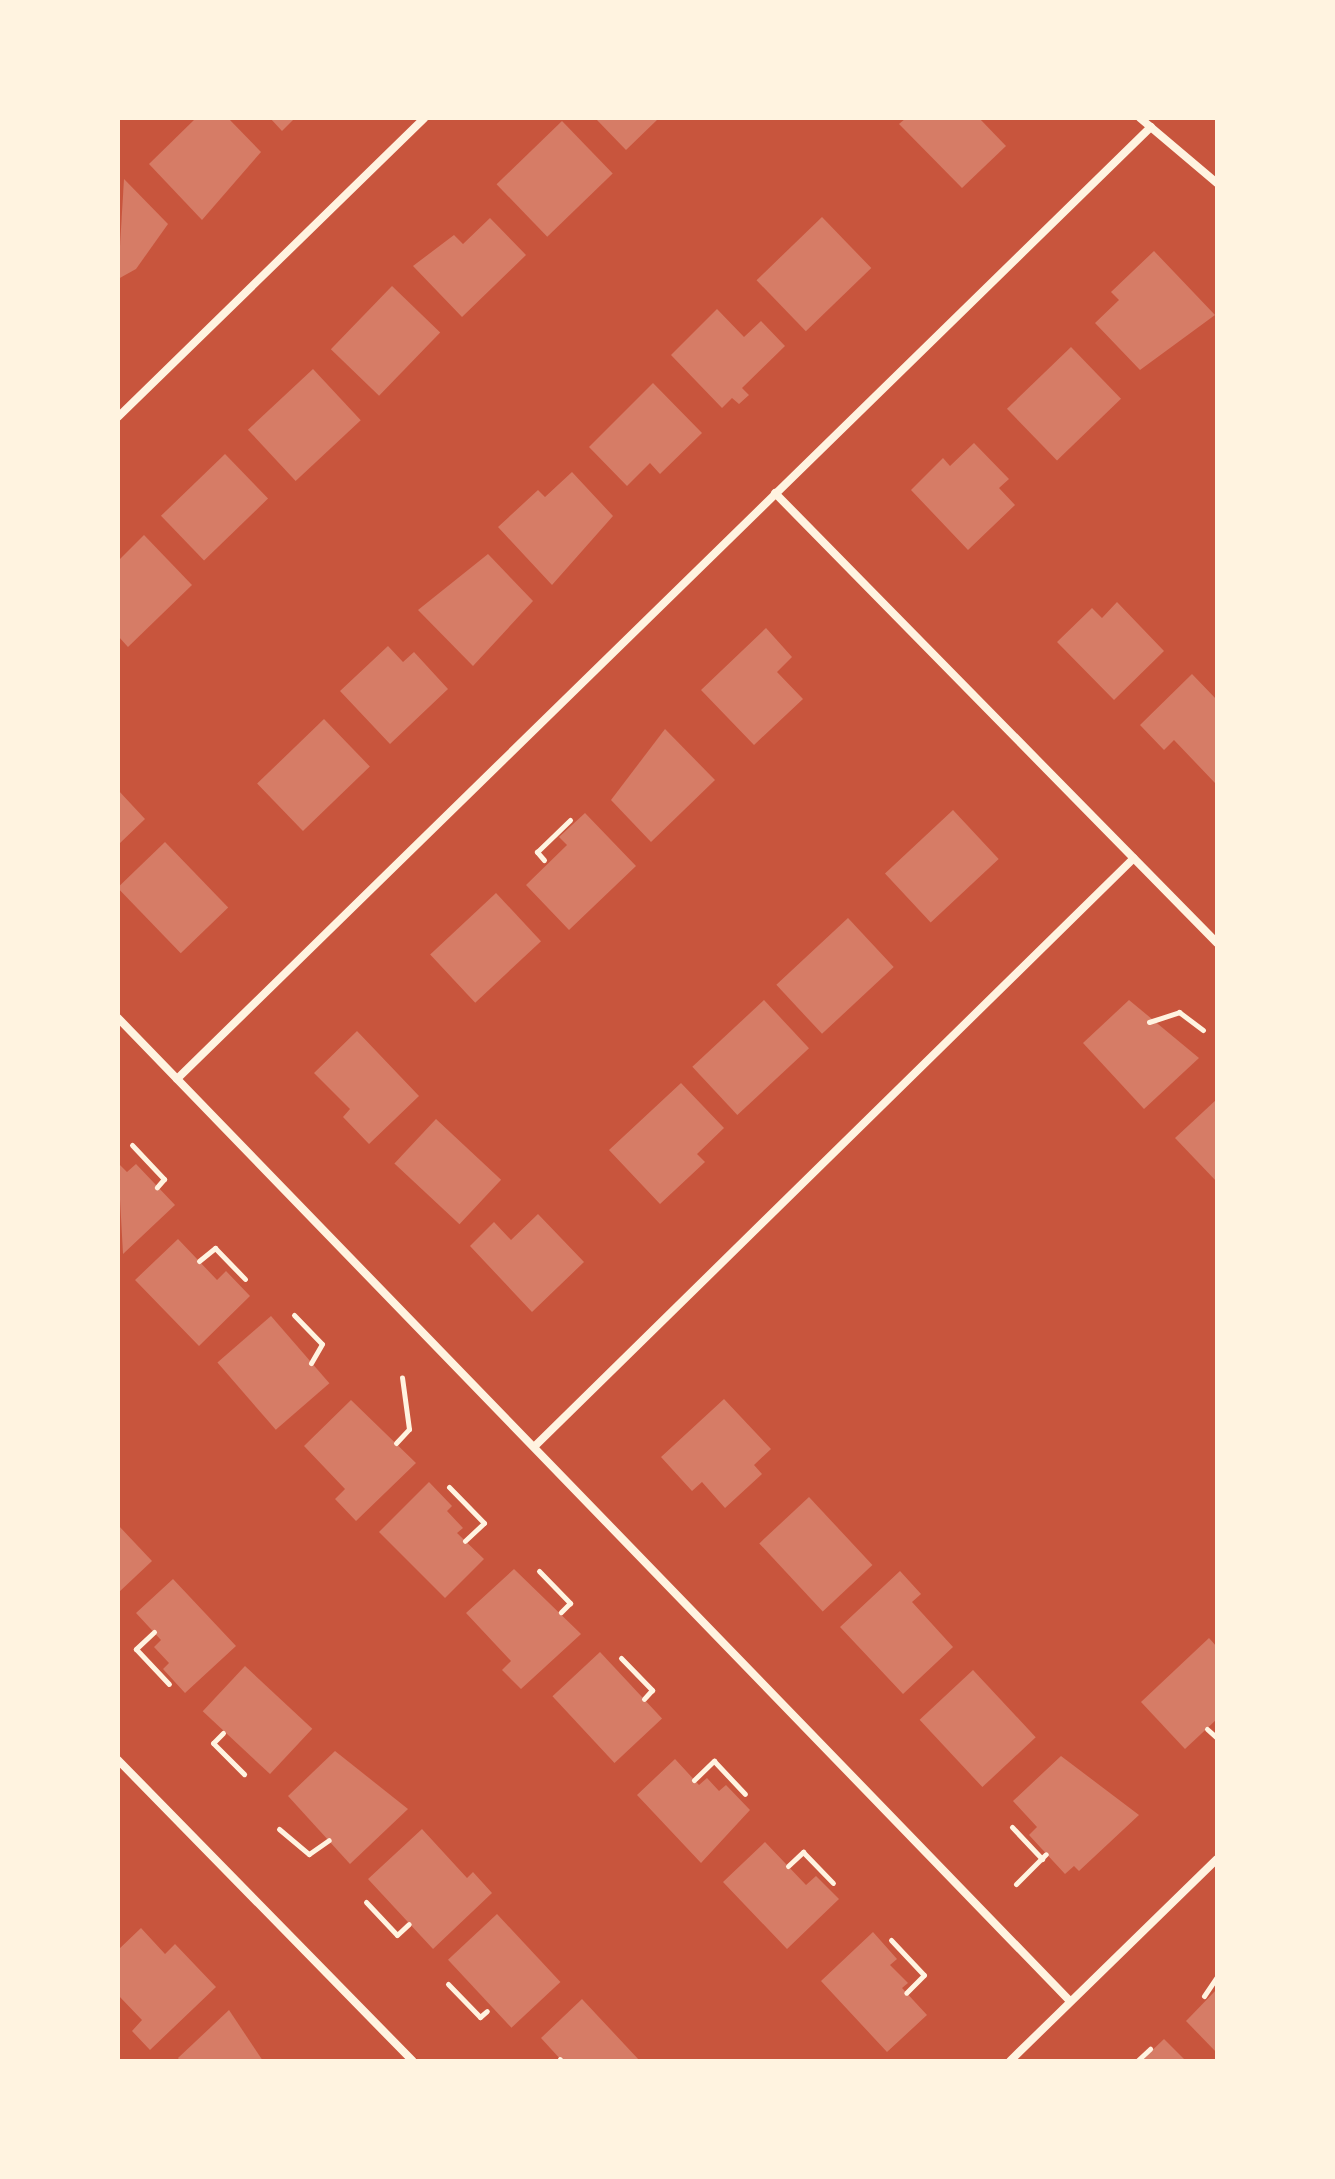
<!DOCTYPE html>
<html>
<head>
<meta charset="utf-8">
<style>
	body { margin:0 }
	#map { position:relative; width:1335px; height:2179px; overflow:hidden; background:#c8553d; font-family:"DM Sans",sans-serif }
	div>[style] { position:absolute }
	.building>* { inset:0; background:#d67c66; transform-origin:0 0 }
	.path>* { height:5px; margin:-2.5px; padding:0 2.5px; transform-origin:2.5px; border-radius:2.5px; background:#fff3e0 }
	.minor>* { height:8px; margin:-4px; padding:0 4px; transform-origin:4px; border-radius:4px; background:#fff3e0 }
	span { translate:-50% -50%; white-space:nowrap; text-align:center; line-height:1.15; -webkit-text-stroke:6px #fff3e0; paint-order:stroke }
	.frame { position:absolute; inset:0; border:120px solid #fff3e0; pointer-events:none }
</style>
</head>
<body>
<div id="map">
	<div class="building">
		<div style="clip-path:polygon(196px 118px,228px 118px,261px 152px,202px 220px,149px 164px)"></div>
		<div style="clip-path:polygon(270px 118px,295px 118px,282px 131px)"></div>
		<div style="clip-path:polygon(595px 118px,659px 118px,626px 150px)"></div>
		<div style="clip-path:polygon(906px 118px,979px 118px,1006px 146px,962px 188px,899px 124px)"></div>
		<div style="left:562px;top:121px;width:73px;height:91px;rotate:46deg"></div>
		<div style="clip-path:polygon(124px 179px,168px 224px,136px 269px,118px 279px)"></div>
		<div style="left:822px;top:217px;width:71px;height:91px;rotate:46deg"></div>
		<div style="clip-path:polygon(490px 218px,526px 255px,462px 317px,413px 266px,454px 235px,463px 244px)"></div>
		<div style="clip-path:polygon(1154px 251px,1215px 315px,1140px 370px,1095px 323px,1119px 300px,1111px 292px)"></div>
		<div style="left:392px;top:286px;width:67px;height:88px;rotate:44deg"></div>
		<div style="clip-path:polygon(717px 309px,744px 337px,761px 321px,785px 346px,742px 388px,749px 395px,739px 404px,732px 398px,722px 408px,671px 355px)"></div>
		<div style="left:1071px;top:347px;width:72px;height:89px;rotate:46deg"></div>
		<div style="left:313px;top:369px;width:70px;height:89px;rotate:47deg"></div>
		<div style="clip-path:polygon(653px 383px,702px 433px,660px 474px,650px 463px,627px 486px,589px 447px)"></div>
		<div style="clip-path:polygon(974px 443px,1009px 479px,999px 488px,1015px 505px,968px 550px,911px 490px,943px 458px,950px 466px)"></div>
		<div style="left:225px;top:454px;width:62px;height:89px;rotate:46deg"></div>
		<div style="clip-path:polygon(572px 472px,613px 516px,552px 585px,498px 527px,538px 490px,545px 497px)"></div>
		<div style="clip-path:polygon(144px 535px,192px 585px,128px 647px,118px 636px,119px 560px)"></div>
		<div style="clip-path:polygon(488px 554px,533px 601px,473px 666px,418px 610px)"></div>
		<div style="clip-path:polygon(1117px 602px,1164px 651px,1114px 700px,1057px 642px,1092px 608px,1102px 618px)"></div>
		<div style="clip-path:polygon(766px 628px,792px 657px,777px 672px,803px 699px,754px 745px,701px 690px)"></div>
		<div style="clip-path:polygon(388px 646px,403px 662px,414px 652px,448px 689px,390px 744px,340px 691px)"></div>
		<div style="clip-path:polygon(1192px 674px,1217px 700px,1215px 783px,1174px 740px,1164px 750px,1140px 725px)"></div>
		<div style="left:324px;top:719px;width:66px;height:93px;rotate:46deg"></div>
		<div style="clip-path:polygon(665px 729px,715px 780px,651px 842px,611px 800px)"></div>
		<div style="clip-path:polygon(118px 790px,145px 819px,118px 845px)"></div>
		<div style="left:953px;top:810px;width:67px;height:93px;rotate:47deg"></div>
		<div style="clip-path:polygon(585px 813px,636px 866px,569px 930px,526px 885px,567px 845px,559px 837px)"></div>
		<div style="left:165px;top:842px;width:91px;height:66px;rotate:46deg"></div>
		<div style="left:496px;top:893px;width:66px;height:90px;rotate:47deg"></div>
		<div style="left:848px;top:918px;width:67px;height:98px;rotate:47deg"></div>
		<div style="left:764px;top:1000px;width:66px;height:98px;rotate:47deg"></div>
		<div style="clip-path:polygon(1129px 1000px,1199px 1058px,1144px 1109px,1083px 1043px)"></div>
		<div style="clip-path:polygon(357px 1031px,419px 1096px,369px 1144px,343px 1117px,350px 1109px,314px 1073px)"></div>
		<div style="clip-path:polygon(681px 1083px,724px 1128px,697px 1154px,705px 1162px,660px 1204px,609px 1150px)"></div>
		<div style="clip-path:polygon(1217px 1099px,1217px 1182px,1175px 1138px)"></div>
		<div style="left:436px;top:1119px;width:89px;height:61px;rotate:43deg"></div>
		<div style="clip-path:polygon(118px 1163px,127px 1172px,136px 1164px,175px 1205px,123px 1254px)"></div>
		<div style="clip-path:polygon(538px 1214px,584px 1262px,532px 1312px,470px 1246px,494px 1222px,511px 1240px)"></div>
		<div style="clip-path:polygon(178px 1239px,217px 1280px,226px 1271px,250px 1296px,199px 1346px,135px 1280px)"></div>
		<div style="left:271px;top:1316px;width:89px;height:71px;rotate:49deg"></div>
		<div style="clip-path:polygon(724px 1399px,771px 1449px,754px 1465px,762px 1474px,725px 1508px,702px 1482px,692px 1491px,661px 1457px)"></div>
		<div style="clip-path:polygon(351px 1400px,416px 1463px,356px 1521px,335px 1499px,345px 1489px,304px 1446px)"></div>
		<div style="clip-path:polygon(429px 1482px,452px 1506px,447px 1511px,463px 1528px,457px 1533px,484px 1559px,445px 1598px,379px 1532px)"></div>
		<div style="left:809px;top:1497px;width:93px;height:68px;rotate:47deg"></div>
		<div style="clip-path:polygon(118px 1525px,152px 1561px,118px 1593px)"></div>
		<div style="clip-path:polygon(514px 1569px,581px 1634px,521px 1689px,502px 1670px,511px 1661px,466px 1613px)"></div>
		<div style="clip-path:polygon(900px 1571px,921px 1594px,912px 1602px,953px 1647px,903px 1694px,840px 1627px)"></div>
		<div style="clip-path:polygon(173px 1579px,236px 1646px,185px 1693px,163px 1669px,169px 1663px,154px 1647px,161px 1640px,136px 1613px)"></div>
		<div style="clip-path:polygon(1209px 1638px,1217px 1647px,1217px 1719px,1185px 1749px,1141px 1702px)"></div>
		<div style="left:600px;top:1652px;width:91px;height:65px;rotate:47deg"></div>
		<div style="left:245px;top:1666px;width:92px;height:62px;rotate:43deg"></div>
		<div style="left:973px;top:1670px;width:92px;height:73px;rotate:47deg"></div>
		<div style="clip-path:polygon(335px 1751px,408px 1809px,350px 1864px,288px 1796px)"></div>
		<div style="clip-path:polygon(1061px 1756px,1139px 1815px,1079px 1871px,1074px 1866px,1065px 1874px,1029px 1835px,1037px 1827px,1013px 1801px)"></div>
		<div style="clip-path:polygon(675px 1759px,699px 1785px,707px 1778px,719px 1791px,726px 1785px,750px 1810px,701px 1863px,637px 1795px)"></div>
		<div style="clip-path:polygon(422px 1829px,467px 1878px,473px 1872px,492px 1893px,433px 1949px,368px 1879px)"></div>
		<div style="clip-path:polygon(765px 1842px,806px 1885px,816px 1876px,839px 1899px,787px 1949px,723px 1882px)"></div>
		<div style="left:497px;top:1914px;width:93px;height:67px;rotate:47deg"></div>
		<div style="clip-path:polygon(141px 1928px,165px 1954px,175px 1944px,216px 1987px,150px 2050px,132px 2031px,142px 2020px,118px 1995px,118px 1950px)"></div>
		<div style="clip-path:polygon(873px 1932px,897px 1959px,890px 1965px,908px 1983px,902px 1988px,927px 2015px,887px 2052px,821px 1981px)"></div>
		<div style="clip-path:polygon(1217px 1989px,1217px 2053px,1186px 2021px)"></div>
		<div style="clip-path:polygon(582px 1999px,640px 2061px,562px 2061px,541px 2038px)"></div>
		<div style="clip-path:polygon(229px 2010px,263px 2061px,180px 2061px,178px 2058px)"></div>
		<div style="clip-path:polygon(1164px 2039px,1186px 2061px,1141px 2061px)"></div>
	</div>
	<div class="path">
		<div style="left:544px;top:860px;width:11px;rotate:-131deg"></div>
		<div style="left:537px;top:852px;width:46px;rotate:-44.1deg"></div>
		<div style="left:1149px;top:1022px;width:32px;rotate:-18deg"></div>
		<div style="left:1179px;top:1012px;width:30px;rotate:37deg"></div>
		<div style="left:132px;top:1145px;width:47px;rotate:46.7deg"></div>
		<div style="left:164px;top:1179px;width:11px;rotate:131deg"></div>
		<div style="left:199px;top:1261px;width:21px;rotate:-39deg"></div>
		<div style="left:215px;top:1248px;width:43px;rotate:45.9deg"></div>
		<div style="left:294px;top:1315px;width:40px;rotate:46deg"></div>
		<div style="left:322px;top:1344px;width:22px;rotate:120deg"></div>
		<div style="left:396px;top:1443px;width:19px;rotate:-47deg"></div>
		<div style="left:409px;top:1429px;width:52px;rotate:-97.7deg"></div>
		<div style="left:449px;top:1487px;width:50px;rotate:45.8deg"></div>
		<div style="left:484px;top:1523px;width:26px;rotate:137deg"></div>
		<div style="left:539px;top:1571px;width:45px;rotate:45.9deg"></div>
		<div style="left:570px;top:1603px;width:13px;rotate:135deg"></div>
		<div style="left:154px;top:1632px;width:25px;rotate:137deg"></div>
		<div style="left:136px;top:1649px;width:48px;rotate:46.7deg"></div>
		<div style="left:621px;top:1658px;width:45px;rotate:45.9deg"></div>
		<div style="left:652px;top:1690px;width:12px;rotate:132deg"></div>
		<div style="left:1207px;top:1729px;width:13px;rotate:42deg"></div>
		<div style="left:223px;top:1733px;width:14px;rotate:135deg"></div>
		<div style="left:213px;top:1743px;width:44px;rotate:45deg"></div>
		<div style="left:694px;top:1780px;width:28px;rotate:-44deg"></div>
		<div style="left:714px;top:1761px;width:45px;rotate:46.8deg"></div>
		<div style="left:1012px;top:1827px;width:44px;rotate:46.8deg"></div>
		<div style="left:279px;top:1829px;width:39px;rotate:40deg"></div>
		<div style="left:309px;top:1854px;width:24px;rotate:-35deg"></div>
		<div style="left:788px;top:1866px;width:21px;rotate:-43deg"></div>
		<div style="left:803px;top:1852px;width:43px;rotate:45.9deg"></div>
		<div style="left:1016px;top:1884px;width:42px;rotate:-45deg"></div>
		<div style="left:366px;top:1902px;width:45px;rotate:46.8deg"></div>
		<div style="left:397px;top:1935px;width:16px;rotate:-43deg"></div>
		<div style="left:891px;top:1940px;width:48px;rotate:46.7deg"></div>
		<div style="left:924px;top:1975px;width:25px;rotate:135deg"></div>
		<div style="left:448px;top:1984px;width:46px;rotate:45.9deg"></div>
		<div style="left:480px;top:2017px;width:9px;rotate:-41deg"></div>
		<div style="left:1204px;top:1996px;width:23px;rotate:-56deg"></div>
		<div style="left:559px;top:2061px;width:2px;rotate:-63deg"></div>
		<div style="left:1137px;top:2061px;width:18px;rotate:-43deg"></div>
	</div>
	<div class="minor">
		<div style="left:1140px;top:118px;width:101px;rotate:40.2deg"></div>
		<div style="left:118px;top:417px;width:428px;rotate:-44.3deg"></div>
		<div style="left:775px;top:493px;width:631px;rotate:45.51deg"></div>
		<div style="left:118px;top:1018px;width:1368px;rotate:45.92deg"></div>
		<div style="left:177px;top:1079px;width:1362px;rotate:-44.35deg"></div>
		<div style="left:535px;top:1446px;width:839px;rotate:-44.47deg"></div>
		<div style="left:118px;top:1760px;width:421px;rotate:45.6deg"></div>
		<div style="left:1010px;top:2061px;width:289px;rotate:-44.3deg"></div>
	</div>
	<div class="frame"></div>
</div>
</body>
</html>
